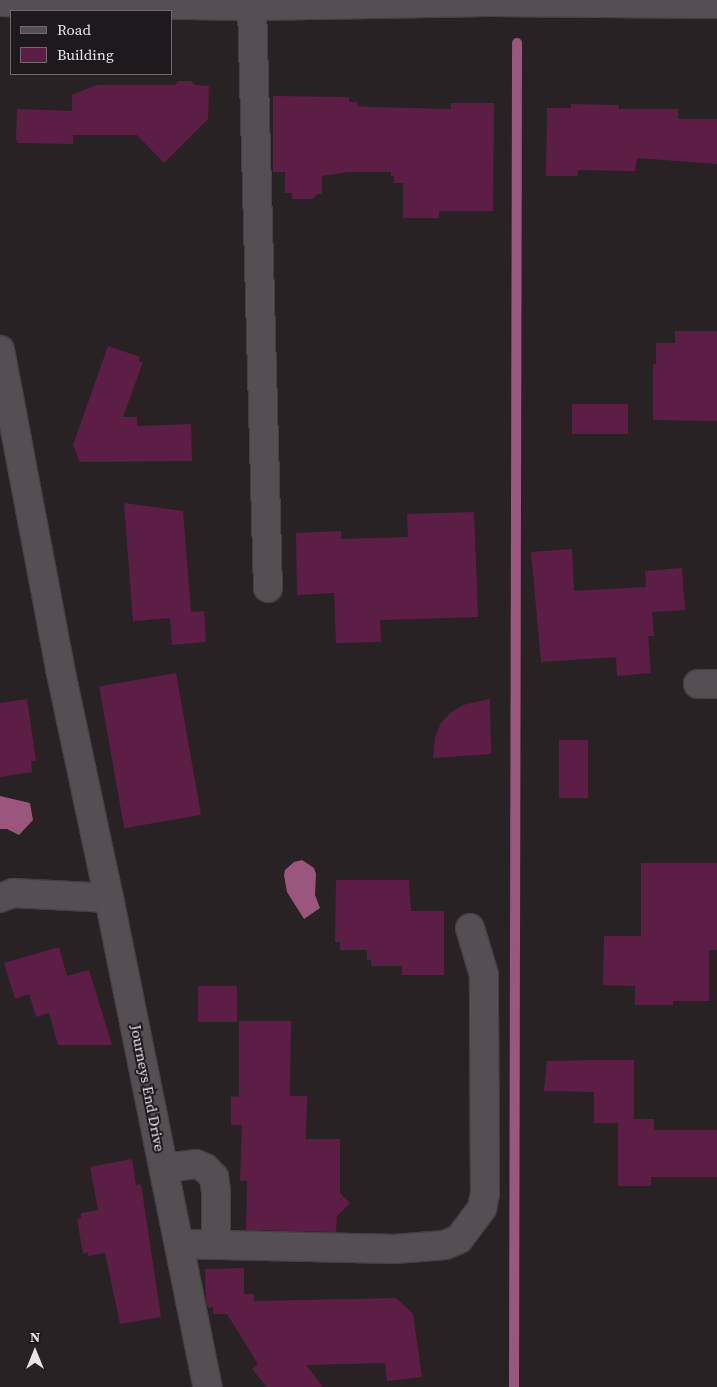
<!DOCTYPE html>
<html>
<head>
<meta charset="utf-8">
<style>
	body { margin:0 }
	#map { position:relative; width:717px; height:1387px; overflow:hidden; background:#282225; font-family:"Source Serif 4",serif }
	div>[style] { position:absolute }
	.water>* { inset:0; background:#9a567d }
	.stream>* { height:10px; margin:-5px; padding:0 5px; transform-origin:5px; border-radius:5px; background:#9a567d }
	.building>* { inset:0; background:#5d1e45; transform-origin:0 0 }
	.roads { filter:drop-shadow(1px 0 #454042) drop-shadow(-1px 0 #454042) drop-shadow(0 1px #454042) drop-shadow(0 -1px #454042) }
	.minor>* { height:28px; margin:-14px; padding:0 14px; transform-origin:14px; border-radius:14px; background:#554e52 }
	span { translate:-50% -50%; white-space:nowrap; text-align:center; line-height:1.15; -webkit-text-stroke:4px #1e191c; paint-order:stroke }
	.street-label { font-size:15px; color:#e9e5e7 }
	.legend { position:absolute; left:10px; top:10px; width:162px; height:65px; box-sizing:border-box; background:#1e191c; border:1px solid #6f6b6d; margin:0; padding:6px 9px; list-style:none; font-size:15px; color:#e9e5e7 }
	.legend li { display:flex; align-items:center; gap:10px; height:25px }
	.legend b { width:25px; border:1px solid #6f6b6d }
	.north { position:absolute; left:10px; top:1327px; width:50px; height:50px; -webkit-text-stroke:4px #1e191c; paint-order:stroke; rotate:0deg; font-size:14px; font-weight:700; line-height:20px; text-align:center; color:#e9e5e7 }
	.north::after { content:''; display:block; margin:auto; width:18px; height:22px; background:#e9e5e7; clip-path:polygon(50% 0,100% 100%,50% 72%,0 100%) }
</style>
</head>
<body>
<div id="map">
	<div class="water">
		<div style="clip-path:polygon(0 796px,30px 803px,33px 820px,19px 835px,7px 829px,0 829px)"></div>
		<div style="clip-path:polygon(302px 860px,314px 868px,316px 874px,315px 895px,320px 908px,304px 919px,287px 892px,284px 875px,285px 870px,294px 862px)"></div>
	</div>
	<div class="stream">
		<div style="left:514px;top:1387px;width:1344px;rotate:-89.87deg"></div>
	</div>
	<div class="building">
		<div style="clip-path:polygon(178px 81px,191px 81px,195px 85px,209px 86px,208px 119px,164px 163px,137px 135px,73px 135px,73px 144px,18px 143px,16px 139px,17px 109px,72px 111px,72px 95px,97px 85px,175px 85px)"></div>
		<div style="clip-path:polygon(273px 96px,349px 97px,349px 102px,357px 102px,357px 106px,371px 107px,451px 109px,451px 103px,494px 103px,493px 211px,439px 211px,439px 218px,403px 218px,403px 183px,394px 183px,394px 176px,391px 176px,391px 172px,348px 172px,322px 176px,322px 194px,317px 194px,313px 199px,292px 199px,292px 193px,285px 193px,285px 172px,273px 172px)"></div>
		<div style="clip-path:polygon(571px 104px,619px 105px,619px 109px,678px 109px,678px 119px,717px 119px,717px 164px,637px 158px,635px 171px,578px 170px,577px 176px,546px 176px,547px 108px,571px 108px)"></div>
		<div style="clip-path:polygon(675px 331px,717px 331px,717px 421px,653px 420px,653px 364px,656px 364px,656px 343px,675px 343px)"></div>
		<div style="clip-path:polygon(108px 346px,140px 357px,139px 361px,143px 362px,123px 417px,137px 417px,137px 426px,191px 424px,192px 461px,80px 462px,73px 445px)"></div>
		<div style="left:572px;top:404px;width:56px;height:30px"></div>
		<div style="clip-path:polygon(124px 503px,183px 511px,191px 612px,204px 611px,206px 642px,172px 645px,170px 618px,133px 621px)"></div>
		<div style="clip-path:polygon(474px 512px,478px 617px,380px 620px,381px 642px,336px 643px,334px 593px,297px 595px,296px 533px,341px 531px,341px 539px,408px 537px,407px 514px)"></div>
		<div style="clip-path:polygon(572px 549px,574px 591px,646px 587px,645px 571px,682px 568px,685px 610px,652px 612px,654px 636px,648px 636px,651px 673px,617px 676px,616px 657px,541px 662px,531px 552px)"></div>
		<div style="left:176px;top:673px;width:144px;height:78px;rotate:80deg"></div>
		<div style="clip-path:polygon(27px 699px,36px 761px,31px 761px,32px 772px,0 777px,0 703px)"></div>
		<div style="clip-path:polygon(490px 699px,491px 754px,433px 758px,435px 737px,441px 723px,451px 712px,463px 705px)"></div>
		<div style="left:559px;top:740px;width:29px;height:58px"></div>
		<div style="clip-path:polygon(641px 863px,717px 863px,717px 950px,709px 950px,709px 1001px,673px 1001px,673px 1005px,635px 1005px,635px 986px,603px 985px,604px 936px,641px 936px)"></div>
		<div style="clip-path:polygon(336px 880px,409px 880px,411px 911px,444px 911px,444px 975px,402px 975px,402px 966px,371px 966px,371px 960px,367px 960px,367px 950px,340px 950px,340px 942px,335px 942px)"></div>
		<div style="clip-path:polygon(59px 947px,67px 976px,89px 970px,112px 1045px,58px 1045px,49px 1013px,36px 1017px,29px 994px,15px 999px,4px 963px)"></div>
		<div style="left:198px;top:986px;width:39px;height:36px"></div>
		<div style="clip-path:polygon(239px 1021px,291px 1021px,290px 1096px,307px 1096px,306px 1139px,340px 1139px,340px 1193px,350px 1203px,337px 1216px,336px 1232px,246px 1230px,247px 1181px,240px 1181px,242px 1125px,231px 1125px,231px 1096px,239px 1097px)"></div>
		<div style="clip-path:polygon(594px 1060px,634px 1060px,634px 1119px,654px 1119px,654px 1130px,717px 1130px,717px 1177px,651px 1177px,651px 1186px,618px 1186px,618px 1123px,594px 1123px,594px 1092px,544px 1091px,547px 1061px)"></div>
		<div style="clip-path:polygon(132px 1159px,136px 1185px,141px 1184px,161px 1317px,120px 1324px,105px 1253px,88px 1256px,88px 1252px,83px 1254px,77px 1219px,81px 1218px,81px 1213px,98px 1210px,90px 1167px)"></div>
		<div style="clip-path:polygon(244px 1268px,244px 1294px,254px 1294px,254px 1301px,396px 1298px,413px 1314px,422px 1377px,387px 1381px,385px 1363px,306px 1365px,323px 1387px,267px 1387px,252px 1369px,258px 1364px,227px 1314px,213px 1314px,213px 1307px,208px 1308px,206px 1299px,205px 1269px)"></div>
	</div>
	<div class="roads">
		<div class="minor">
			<div style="left:0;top:2px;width:252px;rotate:0.9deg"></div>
			<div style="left:252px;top:6px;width:233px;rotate:-1deg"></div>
			<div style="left:485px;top:2px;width:232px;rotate:0.5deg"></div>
			<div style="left:252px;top:6px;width:582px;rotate:88.43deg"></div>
			<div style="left:0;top:350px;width:329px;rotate:79.3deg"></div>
			<div style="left:61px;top:673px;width:230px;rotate:78deg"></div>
			<div style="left:698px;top:684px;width:19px"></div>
			<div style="left:0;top:898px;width:14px;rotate:-21deg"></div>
			<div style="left:13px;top:893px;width:96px;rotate:3deg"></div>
			<div style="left:109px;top:898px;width:499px;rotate:78.6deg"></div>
			<div style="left:164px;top:1168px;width:32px;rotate:-7deg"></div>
			<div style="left:196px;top:1164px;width:10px;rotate:24deg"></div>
			<div style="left:205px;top:1168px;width:13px;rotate:45deg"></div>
			<div style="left:214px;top:1177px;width:15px;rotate:82deg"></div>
			<div style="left:216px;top:1192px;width:53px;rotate:90deg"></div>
			<div style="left:179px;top:1244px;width:216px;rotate:1.3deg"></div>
			<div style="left:395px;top:1249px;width:50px;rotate:-4.6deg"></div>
			<div style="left:445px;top:1245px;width:15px;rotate:-23deg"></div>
			<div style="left:459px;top:1239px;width:39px;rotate:-53deg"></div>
			<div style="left:482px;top:1208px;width:14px;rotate:-78deg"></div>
			<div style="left:485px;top:1194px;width:219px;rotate:-90.3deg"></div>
			<div style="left:484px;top:975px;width:49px;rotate:-106.6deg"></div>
		</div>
	</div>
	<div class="street-label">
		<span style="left:148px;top:1088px;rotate:79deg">Journeys End Drive</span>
	</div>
	<ul class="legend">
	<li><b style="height:6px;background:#554e52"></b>Road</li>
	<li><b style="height:14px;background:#5d1e45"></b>Building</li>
	</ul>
	<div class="north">N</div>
</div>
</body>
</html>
